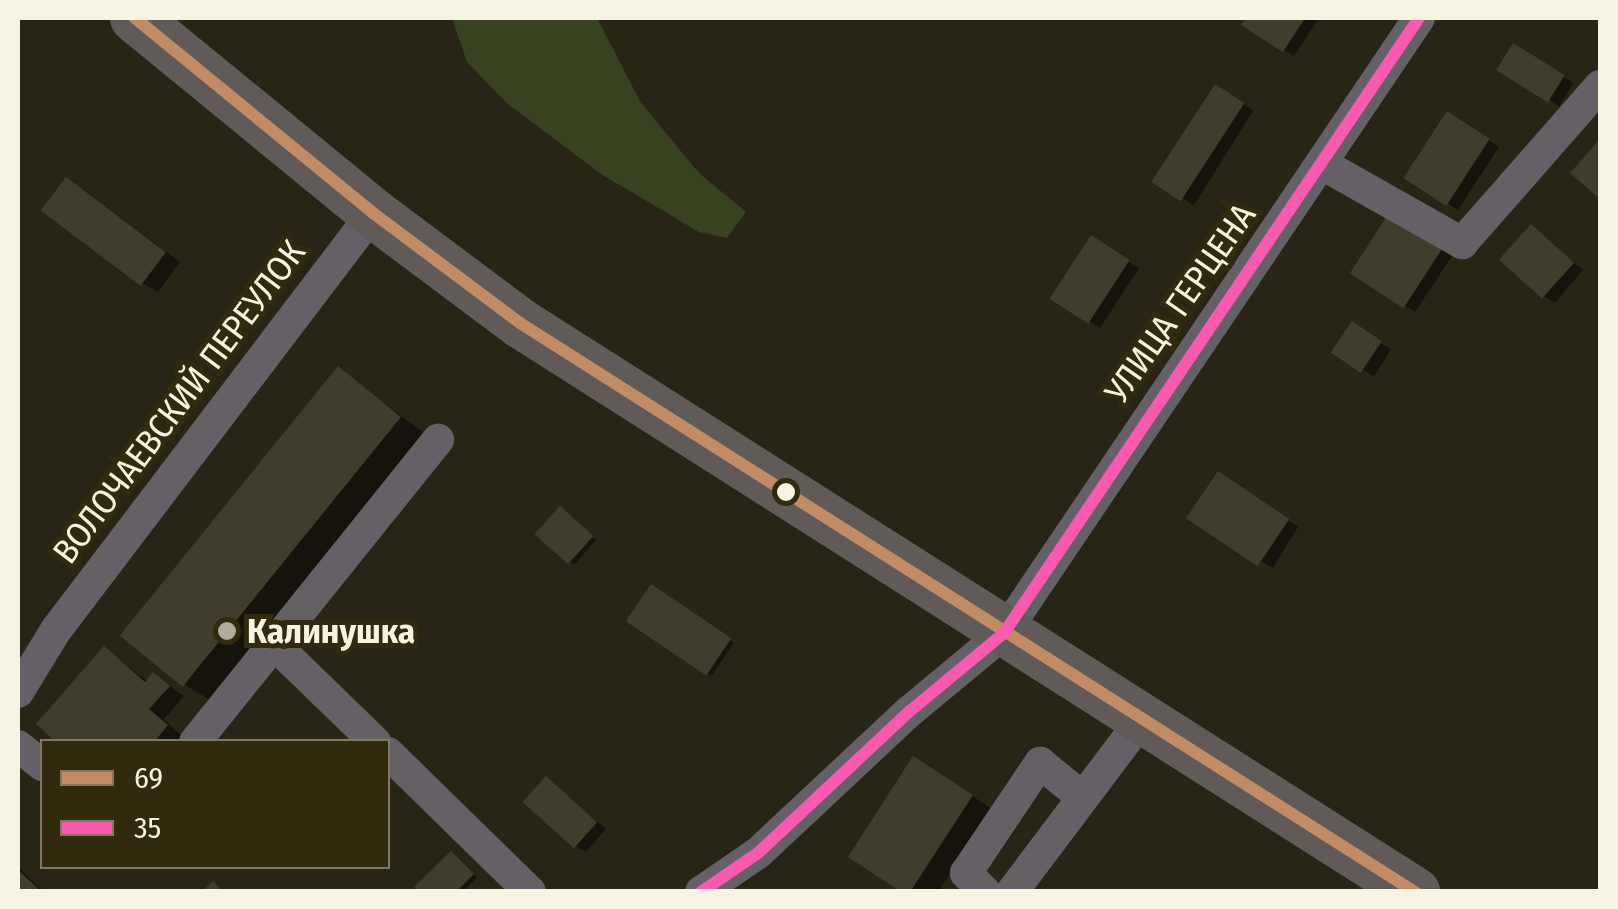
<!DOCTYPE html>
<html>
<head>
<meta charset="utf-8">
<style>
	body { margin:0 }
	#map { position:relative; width:1618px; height:909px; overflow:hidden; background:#292516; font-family:"Fira Sans Condensed",sans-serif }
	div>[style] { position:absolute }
	.green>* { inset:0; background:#394220 }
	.shadow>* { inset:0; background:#0007; transform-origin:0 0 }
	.building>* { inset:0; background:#413d2c; transform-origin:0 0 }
	.minor>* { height:32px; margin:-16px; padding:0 16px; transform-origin:16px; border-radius:16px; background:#656066 }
	.highway>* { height:50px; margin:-25px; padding:0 25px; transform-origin:25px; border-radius:25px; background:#605b59 }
	.bus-1>* { height:12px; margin:-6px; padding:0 6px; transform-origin:6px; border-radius:6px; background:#c18c65 }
	.bus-2>* { height:12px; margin:-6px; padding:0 6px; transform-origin:6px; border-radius:6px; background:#f75aaf }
	.dots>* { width:28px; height:28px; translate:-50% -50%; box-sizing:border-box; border:5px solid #312a0e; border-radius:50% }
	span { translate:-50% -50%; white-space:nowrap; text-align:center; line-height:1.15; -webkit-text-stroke:10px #312a0e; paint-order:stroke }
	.street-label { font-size:35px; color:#f7f3e2 }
	.poi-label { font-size:35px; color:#f7f3e2; font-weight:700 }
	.left { translate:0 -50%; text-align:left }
	.frame { position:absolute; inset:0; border:20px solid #f7f3e2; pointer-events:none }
	.legend { position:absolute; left:40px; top:739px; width:350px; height:130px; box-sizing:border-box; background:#312a0e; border:2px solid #807a63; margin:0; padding:12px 18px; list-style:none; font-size:30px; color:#f7f3e2 }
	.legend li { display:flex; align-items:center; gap:20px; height:50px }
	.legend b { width:50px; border:2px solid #807a63 }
</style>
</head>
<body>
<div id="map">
	<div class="green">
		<div style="clip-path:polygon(452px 18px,597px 18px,641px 103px,699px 173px,746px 212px,727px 238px,699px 232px,601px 174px,508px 104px,467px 62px)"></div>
	</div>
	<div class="shadow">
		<div style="clip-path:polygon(1249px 18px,1319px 18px,1294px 56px,1245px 25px)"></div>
		<div style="left:1514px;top:46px;width:70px;height:27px;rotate:32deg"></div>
		<div style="left:1216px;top:87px;width:44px;height:112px;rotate:32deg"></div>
		<div style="clip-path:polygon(1458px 120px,1499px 147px,1458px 210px,1406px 177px)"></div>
		<div style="clip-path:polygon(83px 190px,180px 262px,158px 292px,142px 283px)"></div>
		<div style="clip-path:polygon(1400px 222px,1452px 256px,1415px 312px,1353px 272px)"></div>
		<div style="clip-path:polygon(1532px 228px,1583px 270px,1555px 303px,1545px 297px)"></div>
		<div style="clip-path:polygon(1102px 244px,1139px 268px,1100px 328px,1053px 298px)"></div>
		<div style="left:1352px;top:325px;width:46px;height:32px;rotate:32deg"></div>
		<div style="clip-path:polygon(338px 370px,426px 434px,212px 701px,185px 685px)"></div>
		<div style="clip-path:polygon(1229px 480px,1298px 527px,1273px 568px,1191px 520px)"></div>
		<div style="clip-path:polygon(565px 511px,596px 540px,575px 564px,570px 562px)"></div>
		<div style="left:651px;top:587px;width:100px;height:40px;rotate:34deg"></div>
		<div style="clip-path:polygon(105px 649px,148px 682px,154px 675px,184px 696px,164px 719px,182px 736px,177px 742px,60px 742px)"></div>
		<div style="clip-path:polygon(935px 771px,992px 809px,938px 892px,905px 892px)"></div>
		<div style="clip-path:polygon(546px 779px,606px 829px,586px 852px,575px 846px)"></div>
		<div style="clip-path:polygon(456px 856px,477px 877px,463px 892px,422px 892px)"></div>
		<div style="clip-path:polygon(18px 867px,44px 892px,18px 892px)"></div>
	</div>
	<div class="building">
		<div style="clip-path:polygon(1246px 18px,1305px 18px,1283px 52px,1241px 25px)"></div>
		<div style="left:1513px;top:43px;width:61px;height:32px;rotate:32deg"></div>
		<div style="left:1215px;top:84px;width:35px;height:117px;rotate:33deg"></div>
		<div style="left:1447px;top:111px;width:51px;height:80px;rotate:33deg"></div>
		<div style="clip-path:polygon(1600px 139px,1600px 199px,1570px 173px)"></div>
		<div style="left:66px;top:177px;width:125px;height:42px;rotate:37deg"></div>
		<div style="left:1389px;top:213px;width:64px;height:72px;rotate:33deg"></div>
		<div style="left:1531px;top:224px;width:58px;height:48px;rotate:42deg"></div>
		<div style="left:1091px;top:235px;width:46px;height:76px;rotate:33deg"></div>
		<div style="left:1352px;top:321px;width:36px;height:38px;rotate:34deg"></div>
		<div style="left:338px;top:366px;width:81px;height:347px;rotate:39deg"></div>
		<div style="left:1218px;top:471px;width:86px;height:57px;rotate:34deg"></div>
		<div style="left:560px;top:506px;width:45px;height:38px;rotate:42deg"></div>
		<div style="left:651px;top:584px;width:97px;height:45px;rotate:34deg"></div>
		<div style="clip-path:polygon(104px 646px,145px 682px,153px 672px,170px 686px,149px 709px,168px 725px,154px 742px,56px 742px,36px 724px)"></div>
		<div style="clip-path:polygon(913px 756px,973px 795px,910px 892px,901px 892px,848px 857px)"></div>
		<div style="left:546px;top:776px;width:69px;height:35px;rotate:42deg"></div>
		<div style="clip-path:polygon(451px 851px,474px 874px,456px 892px,419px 892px,414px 887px)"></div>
		<div style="clip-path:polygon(18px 870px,42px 892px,18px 892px)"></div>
		<div style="clip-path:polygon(213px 881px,224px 892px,202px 892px)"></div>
	</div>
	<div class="minor">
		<div style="left:1324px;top:165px;width:159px;rotate:29.5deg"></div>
		<div style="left:1462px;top:243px;width:209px;rotate:-48.7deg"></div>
		<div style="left:274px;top:644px;width:141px;rotate:44.1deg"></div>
		<div style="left:18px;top:692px;width:73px;rotate:-58.5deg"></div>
		<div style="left:56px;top:630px;width:524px;rotate:-52.76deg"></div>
		<div style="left:195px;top:742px;width:388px;rotate:-51.2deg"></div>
		<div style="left:18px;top:746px;width:31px;rotate:38deg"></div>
		<div style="left:388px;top:753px;width:199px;rotate:44.4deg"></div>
		<div style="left:701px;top:892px;width:69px;rotate:-34.4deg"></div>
		<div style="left:758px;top:853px;width:208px;rotate:-43.1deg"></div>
		<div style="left:910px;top:711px;width:122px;rotate:-39.7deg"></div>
		<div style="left:1004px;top:633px;width:742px;rotate:-55.99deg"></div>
		<div style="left:985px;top:892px;width:27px;rotate:-135deg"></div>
		<div style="left:966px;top:873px;width:133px;rotate:-56.1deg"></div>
		<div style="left:1040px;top:763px;width:53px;rotate:38.8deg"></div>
		<div style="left:1012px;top:892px;width:214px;rotate:-53deg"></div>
	</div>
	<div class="highway">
		<div style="left:135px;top:18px;width:308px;rotate:39.3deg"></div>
		<div style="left:373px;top:213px;width:184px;rotate:36.8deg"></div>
		<div style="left:520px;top:323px;width:1061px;rotate:32.45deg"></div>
	</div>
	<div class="bus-1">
		<div style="left:135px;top:18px;width:308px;rotate:39.3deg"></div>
		<div style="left:373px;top:213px;width:184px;rotate:36.8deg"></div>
		<div style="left:520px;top:323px;width:1061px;rotate:32.45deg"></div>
	</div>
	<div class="bus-2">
		<div style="left:701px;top:892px;width:69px;rotate:-34.4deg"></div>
		<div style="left:758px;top:853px;width:208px;rotate:-43.1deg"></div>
		<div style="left:910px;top:711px;width:122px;rotate:-39.7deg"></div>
		<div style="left:1004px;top:633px;width:742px;rotate:-55.99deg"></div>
	</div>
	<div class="dots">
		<div style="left:786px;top:492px;background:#f7f3e2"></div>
		<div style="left:227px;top:631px;background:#afab9b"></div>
	</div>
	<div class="street-label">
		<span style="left:1180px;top:303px;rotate:-55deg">УЛИЦА ГЕРЦЕНА</span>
		<span style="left:179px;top:402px;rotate:-53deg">ВОЛОЧАЕВСКИЙ ПЕРЕУЛОК</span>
	</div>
	<div class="poi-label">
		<span class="left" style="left:247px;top:631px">Калинушка</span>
	</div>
	<div class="frame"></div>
	<ul class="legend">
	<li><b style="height:12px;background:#c18c65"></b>69</li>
	<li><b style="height:12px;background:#f75aaf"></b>35</li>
	</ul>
</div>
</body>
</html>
